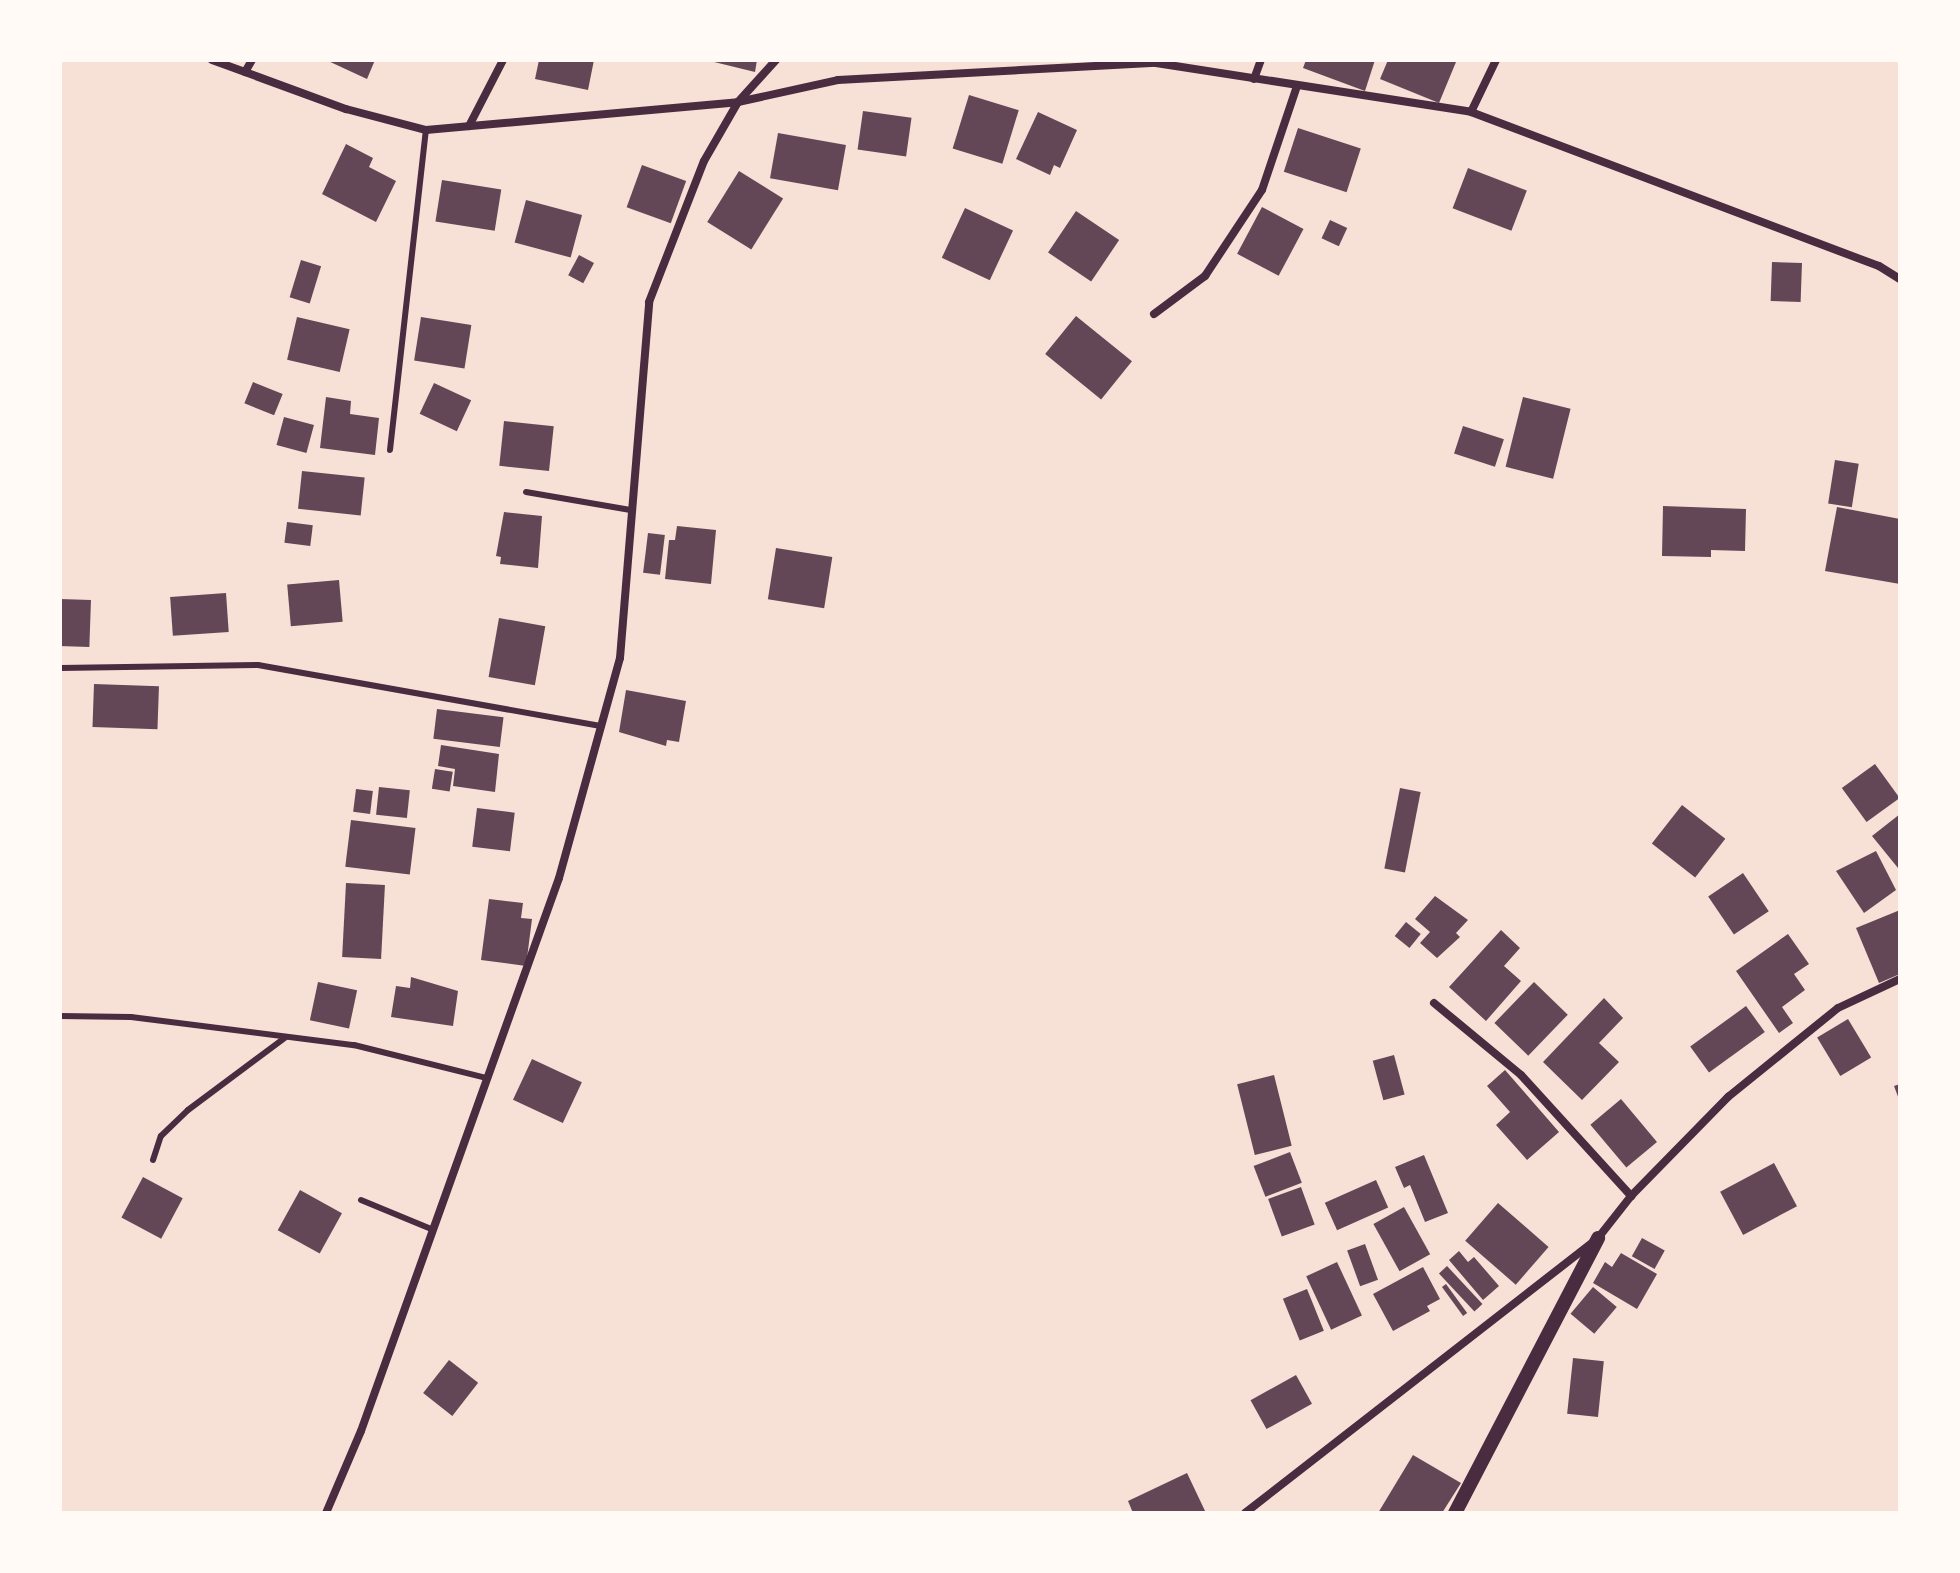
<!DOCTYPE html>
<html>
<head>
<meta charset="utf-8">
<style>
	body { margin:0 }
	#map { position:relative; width:1960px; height:1573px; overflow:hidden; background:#f7e1d7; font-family:"Open Sans",sans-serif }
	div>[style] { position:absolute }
	.building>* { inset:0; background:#644757; transform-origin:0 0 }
	.service>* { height:6px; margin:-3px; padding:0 3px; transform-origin:3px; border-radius:3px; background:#4a2c40 }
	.minor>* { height:8px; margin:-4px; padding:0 4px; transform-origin:4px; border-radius:4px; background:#4a2c40 }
	.tertiary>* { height:14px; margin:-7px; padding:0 7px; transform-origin:7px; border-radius:7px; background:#4a2c40 }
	span { translate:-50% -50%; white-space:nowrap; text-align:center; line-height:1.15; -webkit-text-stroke:8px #fffaf5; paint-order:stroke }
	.frame { position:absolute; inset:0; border:62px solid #fffaf5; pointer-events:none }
</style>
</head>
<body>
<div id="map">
	<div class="building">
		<div style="clip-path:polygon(326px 60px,375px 60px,367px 79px)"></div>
		<div style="clip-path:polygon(539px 60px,594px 60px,588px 90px,535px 79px)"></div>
		<div style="clip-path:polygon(706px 60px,757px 60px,755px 72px)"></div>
		<div style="clip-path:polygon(1306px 60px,1375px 60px,1365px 91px,1303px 68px)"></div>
		<div style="clip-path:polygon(1388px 60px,1450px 60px,1456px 62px,1439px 103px,1380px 79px)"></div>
		<div style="left:969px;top:95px;width:52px;height:56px;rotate:17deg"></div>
		<div style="left:863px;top:111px;width:49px;height:39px;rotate:8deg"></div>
		<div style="clip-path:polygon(1038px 112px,1077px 130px,1060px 168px,1054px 165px,1050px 175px,1016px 159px)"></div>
		<div style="left:1298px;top:128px;width:66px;height:46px;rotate:18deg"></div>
		<div style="left:778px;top:133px;width:69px;height:46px;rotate:10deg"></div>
		<div style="clip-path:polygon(346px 144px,373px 158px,369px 167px,396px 181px,376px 222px,322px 194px)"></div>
		<div style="left:642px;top:165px;width:47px;height:45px;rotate:20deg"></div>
		<div style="left:1468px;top:168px;width:63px;height:43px;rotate:21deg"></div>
		<div style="left:739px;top:171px;width:52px;height:60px;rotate:32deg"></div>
		<div style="left:442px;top:180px;width:60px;height:42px;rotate:9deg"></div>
		<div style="left:526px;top:200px;width:58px;height:44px;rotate:15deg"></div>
		<div style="left:1262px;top:207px;width:47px;height:53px;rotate:28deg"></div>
		<div style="left:965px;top:208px;width:53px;height:55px;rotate:25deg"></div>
		<div style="left:1076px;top:211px;width:52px;height:50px;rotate:34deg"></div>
		<div style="left:1330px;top:220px;width:19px;height:20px;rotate:25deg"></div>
		<div style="left:579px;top:255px;width:17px;height:23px;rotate:28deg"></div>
		<div style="left:301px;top:260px;width:21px;height:39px;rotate:17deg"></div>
		<div style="left:1772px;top:262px;width:30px;height:39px;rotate:2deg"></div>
		<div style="left:1076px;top:316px;width:72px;height:49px;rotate:39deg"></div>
		<div style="left:297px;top:317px;width:54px;height:44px;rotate:13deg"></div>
		<div style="left:421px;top:317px;width:51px;height:44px;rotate:9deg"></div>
		<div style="left:253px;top:382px;width:32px;height:23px;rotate:22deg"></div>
		<div style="left:434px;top:383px;width:41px;height:34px;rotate:25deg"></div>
		<div style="clip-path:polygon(326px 397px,351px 401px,350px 414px,379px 418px,375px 455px,320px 448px)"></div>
		<div style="left:1523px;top:397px;width:49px;height:72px;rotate:14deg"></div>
		<div style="left:284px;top:417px;width:31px;height:29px;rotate:15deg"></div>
		<div style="left:504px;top:421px;width:50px;height:45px;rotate:6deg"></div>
		<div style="left:1463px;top:426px;width:43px;height:29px;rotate:18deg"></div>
		<div style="left:1835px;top:460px;width:24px;height:44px;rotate:9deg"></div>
		<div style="left:302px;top:471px;width:63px;height:38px;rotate:6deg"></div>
		<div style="clip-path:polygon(1663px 506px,1746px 509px,1745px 551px,1711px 550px,1711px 557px,1662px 556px)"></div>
		<div style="clip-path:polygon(1837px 507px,1900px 519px,1900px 584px,1825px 571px)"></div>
		<div style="clip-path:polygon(504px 512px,542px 516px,538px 568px,500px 564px,501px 557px,496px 556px)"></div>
		<div style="left:287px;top:522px;width:26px;height:21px;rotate:7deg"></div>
		<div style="clip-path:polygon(677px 526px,716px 530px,711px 584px,665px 579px,669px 540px,675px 540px)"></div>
		<div style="left:648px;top:533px;width:17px;height:40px;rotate:7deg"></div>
		<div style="left:776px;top:548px;width:57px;height:52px;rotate:9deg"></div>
		<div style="left:339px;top:580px;width:42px;height:52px;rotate:85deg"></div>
		<div style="left:226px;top:593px;width:39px;height:56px;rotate:86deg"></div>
		<div style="left:60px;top:599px;width:31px;height:47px;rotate:2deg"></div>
		<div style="left:499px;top:618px;width:47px;height:60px;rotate:10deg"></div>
		<div style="left:94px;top:684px;width:65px;height:43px;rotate:2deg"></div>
		<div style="clip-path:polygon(626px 690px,686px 701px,679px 742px,667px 740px,666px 746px,619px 732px)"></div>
		<div style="left:437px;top:709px;width:67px;height:30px;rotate:7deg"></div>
		<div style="clip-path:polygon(441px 745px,499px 754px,495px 792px,453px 786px,455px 769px,438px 766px)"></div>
		<div style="left:1875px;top:764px;width:42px;height:41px;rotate:54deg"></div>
		<div style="left:435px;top:769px;width:18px;height:20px;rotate:9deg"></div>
		<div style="left:379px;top:787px;width:31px;height:28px;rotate:6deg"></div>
		<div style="left:1400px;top:788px;width:21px;height:82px;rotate:11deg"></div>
		<div style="left:356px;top:789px;width:17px;height:23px;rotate:7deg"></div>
		<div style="left:1682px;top:805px;width:55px;height:49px;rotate:38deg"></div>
		<div style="left:477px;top:808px;width:38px;height:39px;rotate:7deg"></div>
		<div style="clip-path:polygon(1900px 814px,1900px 867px,1898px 868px,1872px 836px)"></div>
		<div style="left:351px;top:820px;width:65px;height:47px;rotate:7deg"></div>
		<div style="clip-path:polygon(1876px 851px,1896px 890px,1864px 913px,1836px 871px)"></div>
		<div style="left:1743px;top:873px;width:46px;height:42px;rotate:56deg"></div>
		<div style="left:346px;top:883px;width:39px;height:74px;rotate:3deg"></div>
		<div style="clip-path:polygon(1435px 896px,1468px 920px,1456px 933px,1460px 937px,1437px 958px,1420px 943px,1430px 932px,1415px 919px)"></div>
		<div style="clip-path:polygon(489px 899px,523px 903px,521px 918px,532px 919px,526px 966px,481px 960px)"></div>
		<div style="clip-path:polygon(1900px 910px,1900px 974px,1879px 983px,1856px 928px)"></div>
		<div style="left:1406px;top:922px;width:19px;height:18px;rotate:39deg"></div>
		<div style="clip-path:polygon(1501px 930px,1520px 948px,1504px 966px,1521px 981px,1486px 1021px,1449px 987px)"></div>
		<div style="clip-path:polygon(1788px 934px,1809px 964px,1794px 974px,1805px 990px,1782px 1007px,1793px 1023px,1779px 1033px,1736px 971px)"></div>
		<div style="clip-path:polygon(411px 977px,458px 991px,453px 1026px,391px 1017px,396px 986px,410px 988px)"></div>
		<div style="left:318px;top:982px;width:40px;height:39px;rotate:12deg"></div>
		<div style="left:1534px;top:982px;width:47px;height:57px;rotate:44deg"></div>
		<div style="clip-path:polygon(1604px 998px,1623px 1018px,1599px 1043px,1619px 1062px,1582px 1100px,1543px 1062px)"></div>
		<div style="left:1746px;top:1006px;width:32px;height:69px;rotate:54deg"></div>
		<div style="left:1848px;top:1019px;width:45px;height:36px;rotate:59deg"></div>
		<div style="left:1394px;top:1055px;width:41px;height:22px;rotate:75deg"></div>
		<div style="left:532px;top:1059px;width:55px;height:45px;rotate:25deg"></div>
		<div style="clip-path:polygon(1505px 1070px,1559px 1132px,1527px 1160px,1496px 1125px,1510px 1112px,1487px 1086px)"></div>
		<div style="left:1274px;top:1075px;width:73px;height:38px;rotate:76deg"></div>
		<div style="clip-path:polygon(1900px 1084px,1900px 1102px,1894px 1086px)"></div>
		<div style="left:1621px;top:1099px;width:56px;height:40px;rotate:50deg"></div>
		<div style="left:1290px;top:1152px;width:33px;height:39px;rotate:69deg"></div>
		<div style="clip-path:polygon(1424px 1155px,1448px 1213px,1425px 1222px,1410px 1185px,1404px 1188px,1395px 1167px)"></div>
		<div style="left:1774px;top:1163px;width:49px;height:61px;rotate:62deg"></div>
		<div style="left:143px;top:1177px;width:45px;height:46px;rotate:28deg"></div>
		<div style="left:1376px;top:1180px;width:30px;height:56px;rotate:66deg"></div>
		<div style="left:1301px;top:1187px;width:40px;height:35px;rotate:70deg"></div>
		<div style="left:300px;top:1190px;width:48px;height:46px;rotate:29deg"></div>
		<div style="left:1498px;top:1203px;width:67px;height:50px;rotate:41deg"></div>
		<div style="left:1404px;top:1207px;width:54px;height:35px;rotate:61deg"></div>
		<div style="left:1642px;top:1238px;width:26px;height:21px;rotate:29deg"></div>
		<div style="left:1365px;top:1244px;width:38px;height:19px;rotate:70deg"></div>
		<div style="clip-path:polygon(1459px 1251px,1468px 1262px,1474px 1257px,1499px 1286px,1483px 1300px,1449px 1260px)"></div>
		<div style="clip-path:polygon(1621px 1253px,1657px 1274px,1637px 1309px,1593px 1283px,1605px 1262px,1612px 1267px)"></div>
		<div style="left:1337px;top:1262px;width:59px;height:34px;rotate:65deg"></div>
		<div style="left:1447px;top:1266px;width:52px;height:11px;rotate:47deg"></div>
		<div style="clip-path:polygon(1423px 1267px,1440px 1299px,1427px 1306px,1430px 1311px,1393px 1331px,1373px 1294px)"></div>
		<div style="left:1446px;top:1284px;width:36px;height:5px;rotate:54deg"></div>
		<div style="left:1593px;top:1287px;width:31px;height:35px;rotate:40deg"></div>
		<div style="left:1307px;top:1289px;width:45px;height:26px;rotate:68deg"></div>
		<div style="left:1573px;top:1358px;width:31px;height:56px;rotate:6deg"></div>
		<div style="left:449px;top:1360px;width:37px;height:42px;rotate:38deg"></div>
		<div style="left:1296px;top:1375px;width:33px;height:52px;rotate:61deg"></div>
		<div style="clip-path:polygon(1413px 1455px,1461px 1483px,1442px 1513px,1378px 1513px)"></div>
		<div style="clip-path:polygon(1187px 1473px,1206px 1513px,1133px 1513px,1128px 1501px)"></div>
	</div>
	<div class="service">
		<div style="left:390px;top:450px;width:322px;rotate:-83.6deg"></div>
		<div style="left:526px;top:492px;width:106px;rotate:9.8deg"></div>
		<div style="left:60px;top:668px;width:198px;rotate:-0.9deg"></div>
		<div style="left:258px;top:665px;width:348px;rotate:10.1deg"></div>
		<div style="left:60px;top:1016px;width:71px;rotate:0.8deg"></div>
		<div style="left:131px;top:1017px;width:225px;rotate:7.2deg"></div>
		<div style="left:354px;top:1045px;width:136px;rotate:14deg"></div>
		<div style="left:153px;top:1160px;width:25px;rotate:-72deg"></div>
		<div style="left:161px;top:1136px;width:37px;rotate:-44deg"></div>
		<div style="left:188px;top:1110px;width:122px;rotate:-36.7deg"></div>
		<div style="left:361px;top:1200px;width:76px;rotate:22.5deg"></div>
	</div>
	<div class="minor">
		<div style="left:212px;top:60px;width:143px;rotate:20.1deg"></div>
		<div style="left:346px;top:109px;width:83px;rotate:14.7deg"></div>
		<div style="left:426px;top:130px;width:313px;rotate:-5.1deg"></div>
		<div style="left:738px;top:102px;width:102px;rotate:-12.4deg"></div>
		<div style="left:838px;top:80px;width:318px;rotate:-3.1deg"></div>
		<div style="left:1156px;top:63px;width:319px;rotate:8.8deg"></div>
		<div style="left:1471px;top:112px;width:436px;rotate:20.7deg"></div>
		<div style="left:1879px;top:266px;width:25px;rotate:32deg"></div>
		<div style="left:245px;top:72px;width:14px;rotate:-60deg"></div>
		<div style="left:1254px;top:79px;width:20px;rotate:-70deg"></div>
		<div style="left:1471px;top:112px;width:58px;rotate:-64.3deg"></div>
		<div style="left:469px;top:126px;width:74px;rotate:-62.7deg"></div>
		<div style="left:1154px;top:314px;width:64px;rotate:-36.7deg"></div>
		<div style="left:1205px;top:276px;width:103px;rotate:-56.5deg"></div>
		<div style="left:1262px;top:190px;width:110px;rotate:-71.4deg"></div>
		<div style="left:1434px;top:1003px;width:113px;rotate:39.6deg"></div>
		<div style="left:1521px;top:1075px;width:164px;rotate:47.7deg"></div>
		<div style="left:326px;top:1513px;width:89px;rotate:-66.9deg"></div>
		<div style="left:361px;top:1431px;width:587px;rotate:-70.3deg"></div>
		<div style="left:559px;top:878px;width:228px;rotate:-74.5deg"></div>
		<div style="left:620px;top:658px;width:357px;rotate:-85.3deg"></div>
		<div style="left:649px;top:302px;width:151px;rotate:-68.7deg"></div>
		<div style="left:704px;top:161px;width:68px;rotate:-60deg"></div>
		<div style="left:738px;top:102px;width:57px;rotate:-47.9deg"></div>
		<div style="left:1245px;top:1513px;width:447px;rotate:-37.9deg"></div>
		<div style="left:1598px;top:1238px;width:53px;rotate:-51.8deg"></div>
		<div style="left:1631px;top:1196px;width:139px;rotate:-45.6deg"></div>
		<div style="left:1728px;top:1097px;width:141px;rotate:-39deg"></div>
		<div style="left:1838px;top:1008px;width:68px;rotate:-25.1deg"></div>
	</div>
	<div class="tertiary">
		<div style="left:1455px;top:1513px;width:310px;rotate:-62.5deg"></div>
	</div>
	<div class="frame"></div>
</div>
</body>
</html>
